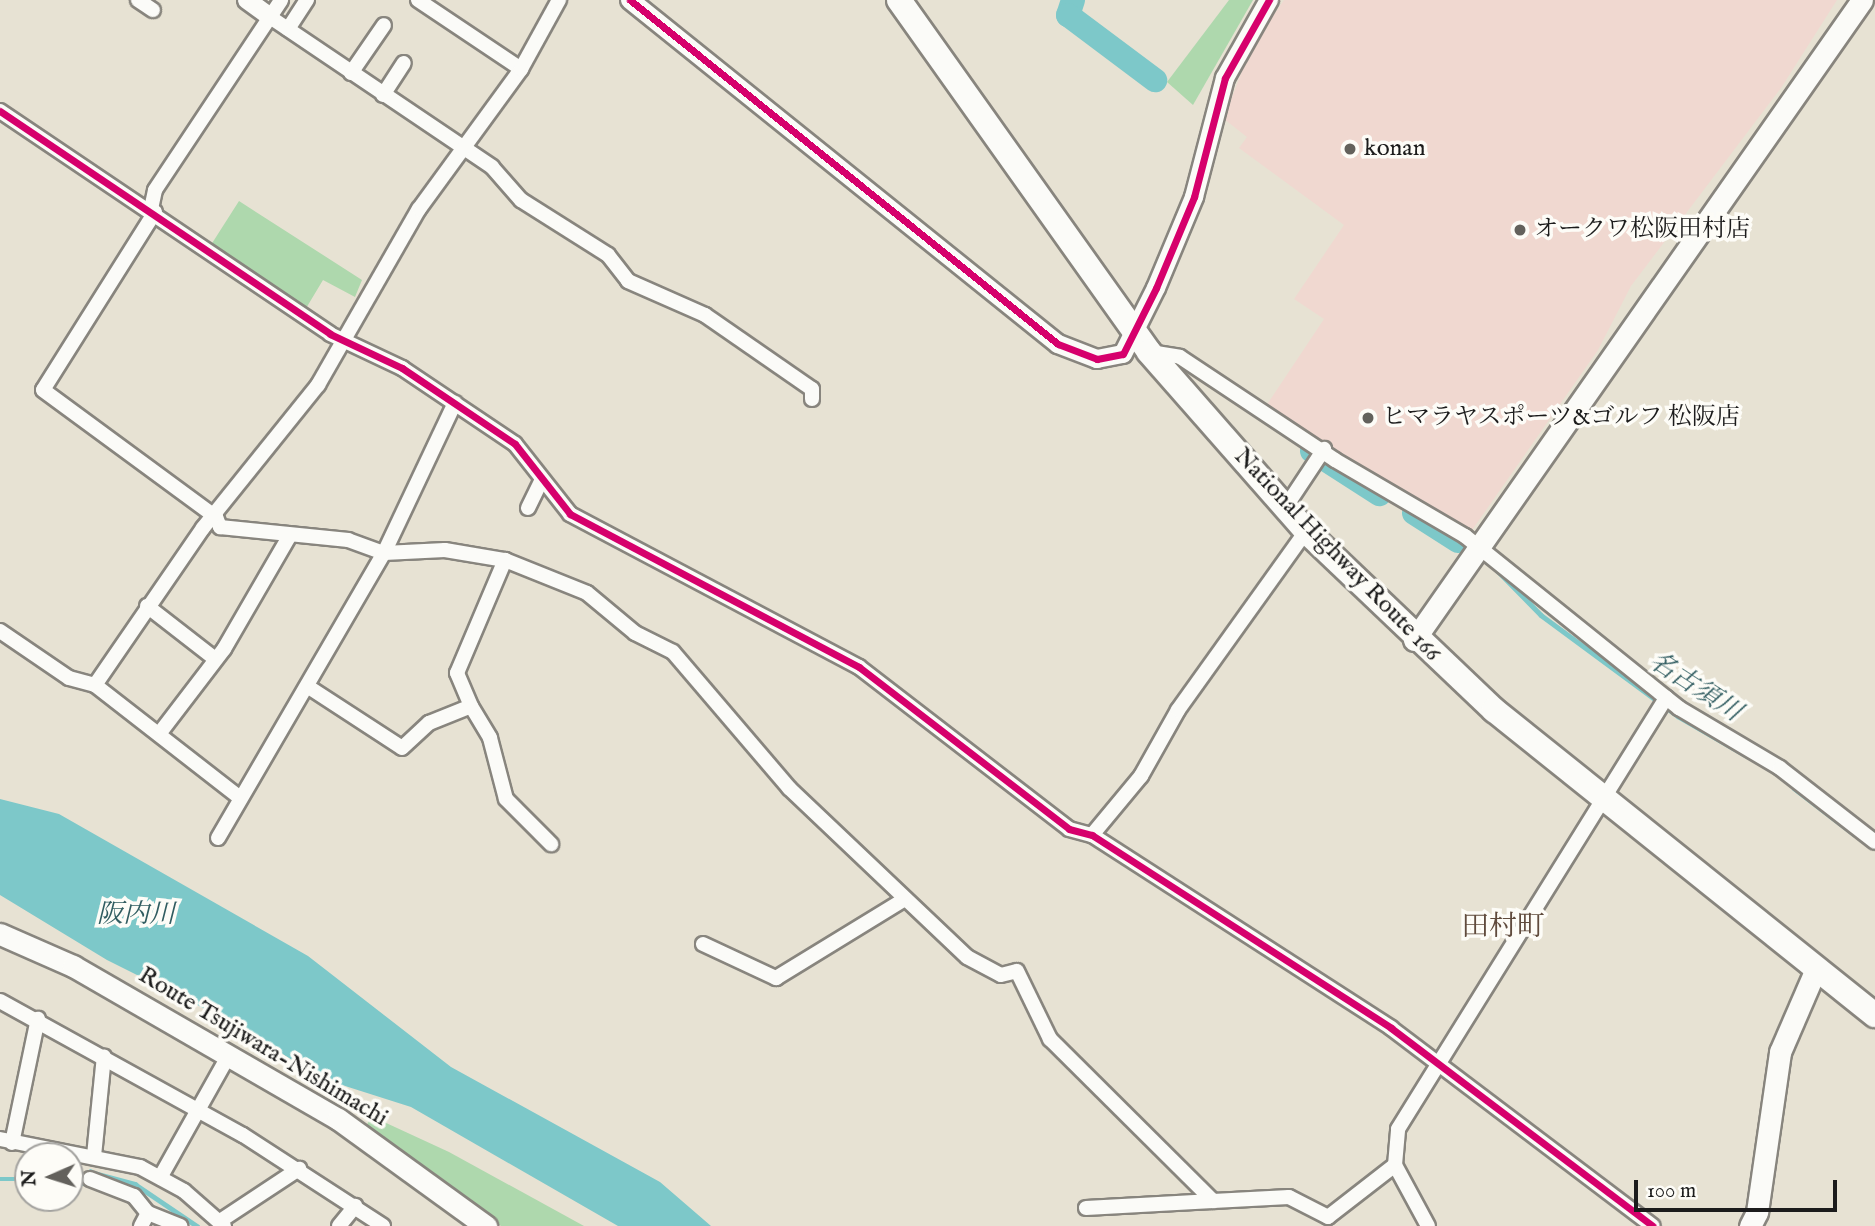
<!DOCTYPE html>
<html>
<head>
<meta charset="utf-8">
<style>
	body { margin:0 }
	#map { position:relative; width:1875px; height:1226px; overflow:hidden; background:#e7e2d3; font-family:"IM FELL English","Noto Serif JP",serif }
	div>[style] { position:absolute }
	.built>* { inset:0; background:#f0d8d0 }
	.green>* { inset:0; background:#aed8ad }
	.water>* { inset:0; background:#7dc8c9 }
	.stream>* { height:4.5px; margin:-2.25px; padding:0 2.25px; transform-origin:2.25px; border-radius:2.25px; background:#7dc8c9 }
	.river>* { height:24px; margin:-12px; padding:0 12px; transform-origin:12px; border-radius:12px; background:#7dc8c9 }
	.roads { filter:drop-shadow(2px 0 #88857e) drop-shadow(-2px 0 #88857e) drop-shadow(0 2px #88857e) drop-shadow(0 -2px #88857e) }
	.minor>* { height:14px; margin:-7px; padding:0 7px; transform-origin:7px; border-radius:7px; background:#fbfbf8 }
	.tertiary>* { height:18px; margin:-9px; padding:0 9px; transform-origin:9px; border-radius:9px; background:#fbfbf8 }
	.secondary>* { height:21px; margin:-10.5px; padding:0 10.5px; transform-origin:10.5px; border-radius:10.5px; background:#fbfbf8 }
	.trunk>* { height:24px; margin:-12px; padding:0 12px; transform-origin:12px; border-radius:12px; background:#fbfbf8 }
	.cycleway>* { height:7px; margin:-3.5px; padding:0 3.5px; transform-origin:3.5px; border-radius:3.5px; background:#d6006c }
	.dots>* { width:19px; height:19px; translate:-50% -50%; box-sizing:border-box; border:4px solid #fdfcf7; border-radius:50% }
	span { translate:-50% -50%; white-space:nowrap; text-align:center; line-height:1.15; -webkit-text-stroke:7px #fdfcf7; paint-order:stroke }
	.poi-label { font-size:24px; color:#1c1c1c }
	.left { translate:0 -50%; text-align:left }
	.street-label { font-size:24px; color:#1c1c1c }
	.water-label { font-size:26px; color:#305c60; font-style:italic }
	.quarter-label { font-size:28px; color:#604b3d }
	.north { position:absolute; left:14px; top:1142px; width:70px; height:70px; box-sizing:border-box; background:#fdfcf7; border:2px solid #a3a29f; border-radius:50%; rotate:267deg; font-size:19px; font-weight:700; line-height:28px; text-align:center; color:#1c1c1c }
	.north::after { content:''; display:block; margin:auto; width:24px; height:32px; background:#63615c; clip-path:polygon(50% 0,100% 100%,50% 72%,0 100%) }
	.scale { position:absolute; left:1634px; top:1180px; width:203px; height:32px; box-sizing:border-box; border:4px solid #1c1c1c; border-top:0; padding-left:9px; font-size:21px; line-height:24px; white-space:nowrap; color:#1c1c1c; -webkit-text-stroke:5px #fdfcf7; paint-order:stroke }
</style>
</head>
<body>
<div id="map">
	<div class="built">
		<div style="clip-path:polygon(1284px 0,1837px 0,1781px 88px,1631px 286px,1598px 350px,1470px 533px,1266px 406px,1324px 319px,1294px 299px,1344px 225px,1239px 148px,1247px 137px,1224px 119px,1250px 49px)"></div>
	</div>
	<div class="green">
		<div style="clip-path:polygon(1229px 0,1253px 0,1193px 105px,1167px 82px)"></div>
		<div style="clip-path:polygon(239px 201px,362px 280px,355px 297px,323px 280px,305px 310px,209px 248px)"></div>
		<div style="clip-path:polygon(371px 1116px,449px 1152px,584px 1226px,501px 1226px,366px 1127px)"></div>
	</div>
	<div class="water">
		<div style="clip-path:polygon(0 799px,59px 814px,308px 956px,451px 1067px,660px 1182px,711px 1226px,618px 1226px,411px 1107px,320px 1078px,241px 1027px,107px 960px,0 895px)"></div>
	</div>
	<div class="stream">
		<div style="left:1497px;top:570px;width:63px;rotate:45.6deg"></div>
		<div style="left:1541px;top:615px;width:170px;rotate:36.4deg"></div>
		<div style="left:1678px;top:716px;width:80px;rotate:30.1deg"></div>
		<div style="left:1794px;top:788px;width:76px;rotate:37.5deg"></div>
		<div style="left:0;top:1179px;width:28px"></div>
		<div style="left:70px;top:1181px;width:14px;rotate:8deg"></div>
		<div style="left:84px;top:1183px;width:13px;rotate:-61deg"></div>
		<div style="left:90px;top:1172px;width:47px;rotate:14.9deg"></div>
		<div style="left:135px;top:1184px;width:75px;rotate:34.1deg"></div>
	</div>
	<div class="river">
		<div style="left:1073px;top:0;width:16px;rotate:108deg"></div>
		<div style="left:1068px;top:15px;width:109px;rotate:36.8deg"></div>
		<div style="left:1312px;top:451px;width:80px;rotate:32.7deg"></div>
		<div style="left:1414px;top:513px;width:52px;rotate:32.5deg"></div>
	</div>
	<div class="roads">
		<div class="minor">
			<div style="left:138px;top:0;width:18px;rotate:34deg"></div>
			<div style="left:418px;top:0;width:124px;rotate:33.8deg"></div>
			<div style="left:270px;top:17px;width:268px;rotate:34deg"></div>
			<div style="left:492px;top:167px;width:44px;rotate:48.7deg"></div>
			<div style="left:521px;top:200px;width:103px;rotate:32.3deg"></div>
			<div style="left:608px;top:255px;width:33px;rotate:52deg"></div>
			<div style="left:628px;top:281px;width:84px;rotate:23.8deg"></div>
			<div style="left:705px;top:315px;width:130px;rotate:34.7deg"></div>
			<div style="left:812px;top:389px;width:10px;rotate:90deg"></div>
			<div style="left:288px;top:29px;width:35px;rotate:-57deg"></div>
			<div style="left:351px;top:73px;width:58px;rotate:-55.5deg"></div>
			<div style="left:383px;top:95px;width:38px;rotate:-57deg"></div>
			<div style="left:0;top:111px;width:398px;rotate:34deg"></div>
			<div style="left:330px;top:334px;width:80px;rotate:25.3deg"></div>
			<div style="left:402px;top:368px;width:136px;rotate:33.9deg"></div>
			<div style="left:515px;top:444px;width:89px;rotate:51.8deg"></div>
			<div style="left:570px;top:514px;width:327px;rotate:27.9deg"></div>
			<div style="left:859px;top:667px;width:265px;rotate:37.6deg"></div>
			<div style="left:1069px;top:829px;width:24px;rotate:15deg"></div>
			<div style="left:1092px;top:835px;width:356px;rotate:32.8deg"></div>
			<div style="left:1391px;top:1028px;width:328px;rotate:37.1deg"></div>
			<div style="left:151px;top:209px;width:19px;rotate:-78deg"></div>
			<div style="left:155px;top:190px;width:228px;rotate:-56.4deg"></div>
			<div style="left:155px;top:212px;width:210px;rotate:122.2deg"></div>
			<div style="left:43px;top:390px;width:215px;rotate:36.3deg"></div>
			<div style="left:216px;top:517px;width:11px;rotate:68deg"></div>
			<div style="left:220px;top:527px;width:129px;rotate:5.8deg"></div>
			<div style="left:348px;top:540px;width:38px;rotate:20deg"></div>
			<div style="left:384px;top:553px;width:61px;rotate:-2.8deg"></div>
			<div style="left:445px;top:550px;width:61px;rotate:9.5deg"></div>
			<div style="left:505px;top:560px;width:88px;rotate:21.9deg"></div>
			<div style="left:587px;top:593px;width:62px;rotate:39.8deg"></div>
			<div style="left:635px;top:633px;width:42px;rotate:26.6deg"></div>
			<div style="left:673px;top:652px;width:179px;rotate:49.5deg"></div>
			<div style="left:789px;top:788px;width:245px;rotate:43.5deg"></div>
			<div style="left:967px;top:957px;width:38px;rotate:28deg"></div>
			<div style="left:1001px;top:975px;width:16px;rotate:-14deg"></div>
			<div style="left:1017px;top:971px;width:76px;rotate:64.1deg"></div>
			<div style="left:1050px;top:1039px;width:230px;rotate:44.8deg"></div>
			<div style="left:1213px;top:1201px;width:76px;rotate:-3deg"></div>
			<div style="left:1289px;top:1197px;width:44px;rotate:27.1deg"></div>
			<div style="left:1328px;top:1217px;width:85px;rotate:-37.8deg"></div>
			<div style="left:1150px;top:352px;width:30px;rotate:9deg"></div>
			<div style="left:1180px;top:357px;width:186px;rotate:33.6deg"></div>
			<div style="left:1335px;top:460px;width:151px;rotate:30.3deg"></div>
			<div style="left:1465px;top:536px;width:275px;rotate:38.8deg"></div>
			<div style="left:1679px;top:708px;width:117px;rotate:30.7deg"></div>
			<div style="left:1780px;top:768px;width:120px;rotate:37.9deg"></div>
			<div style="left:528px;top:508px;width:32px;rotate:-64deg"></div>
			<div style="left:1285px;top:508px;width:71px;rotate:-56.5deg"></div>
			<div style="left:147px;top:606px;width:86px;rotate:37.9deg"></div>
			<div style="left:0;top:631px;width:83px;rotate:34.3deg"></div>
			<div style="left:69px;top:678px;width:27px;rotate:15deg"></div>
			<div style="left:95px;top:685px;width:191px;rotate:-55.5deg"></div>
			<div style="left:203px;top:528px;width:184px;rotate:-51.2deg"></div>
			<div style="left:318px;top:385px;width:203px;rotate:-60.2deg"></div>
			<div style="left:419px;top:209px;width:173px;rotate:-53.9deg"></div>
			<div style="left:521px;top:69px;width:79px;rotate:-61.2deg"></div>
			<div style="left:95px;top:685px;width:184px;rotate:37.9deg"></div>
			<div style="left:307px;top:686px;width:113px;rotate:33.1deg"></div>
			<div style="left:402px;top:748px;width:37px;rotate:-43deg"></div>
			<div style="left:429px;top:723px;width:45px;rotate:-22deg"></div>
			<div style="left:471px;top:706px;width:36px;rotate:-113deg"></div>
			<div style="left:457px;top:673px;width:123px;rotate:-67deg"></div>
			<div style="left:471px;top:706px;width:37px;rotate:59deg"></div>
			<div style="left:490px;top:738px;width:63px;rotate:75.3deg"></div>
			<div style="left:506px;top:799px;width:64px;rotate:45deg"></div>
			<div style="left:159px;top:734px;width:107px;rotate:-52.6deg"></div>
			<div style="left:224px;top:649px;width:132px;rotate:-59.9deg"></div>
			<div style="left:1092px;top:835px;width:77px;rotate:-50.3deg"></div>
			<div style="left:1141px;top:776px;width:76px;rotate:-60.7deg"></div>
			<div style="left:1178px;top:710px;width:220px;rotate:-54.4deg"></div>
			<div style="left:218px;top:838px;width:330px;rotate:-59.8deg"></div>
			<div style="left:384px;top:553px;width:166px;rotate:-64.7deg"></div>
			<div style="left:703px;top:944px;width:81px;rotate:25deg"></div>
			<div style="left:776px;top:978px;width:151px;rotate:-31.5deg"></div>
			<div style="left:0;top:1001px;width:277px;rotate:28.9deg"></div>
			<div style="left:243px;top:1135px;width:167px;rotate:33deg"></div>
			<div style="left:0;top:1139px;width:143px;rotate:11.3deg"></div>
			<div style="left:140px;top:1167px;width:50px;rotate:28.6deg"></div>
			<div style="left:184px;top:1191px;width:53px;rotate:41.2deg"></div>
			<div style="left:12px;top:1143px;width:127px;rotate:-78.2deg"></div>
			<div style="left:94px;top:1156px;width:100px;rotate:-84.3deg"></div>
			<div style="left:161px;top:1176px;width:139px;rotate:-60.7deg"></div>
			<div style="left:90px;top:1179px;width:47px;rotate:21.1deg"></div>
			<div style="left:134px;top:1196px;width:22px;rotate:51deg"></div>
			<div style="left:148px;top:1213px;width:15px;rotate:118deg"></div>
			<div style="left:1086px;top:1208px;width:127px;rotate:-3.2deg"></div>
			<div style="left:148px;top:1213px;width:35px;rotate:22deg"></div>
			<div style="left:220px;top:1221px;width:95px;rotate:-33.4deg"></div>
			<div style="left:339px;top:1226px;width:26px;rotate:-51deg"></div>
			<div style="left:1428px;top:1226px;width:69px;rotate:-118.4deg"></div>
			<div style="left:1395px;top:1165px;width:36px;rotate:-85deg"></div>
			<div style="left:1398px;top:1129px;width:508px;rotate:-58.13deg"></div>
		</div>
		<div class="tertiary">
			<div style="left:247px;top:0;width:29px;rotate:36deg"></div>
			<div style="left:630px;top:0;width:549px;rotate:38.79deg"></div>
			<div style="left:1058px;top:344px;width:42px;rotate:21deg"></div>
			<div style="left:1097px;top:359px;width:26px;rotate:-11deg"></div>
			<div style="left:1123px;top:354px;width:74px;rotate:-63.4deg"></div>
			<div style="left:1156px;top:288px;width:99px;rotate:-67.3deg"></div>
			<div style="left:1194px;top:197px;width:123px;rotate:-75.4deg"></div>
			<div style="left:1225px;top:78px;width:90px;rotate:-60.6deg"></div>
		</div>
		<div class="secondary">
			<div style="left:1414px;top:640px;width:781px;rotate:-55.01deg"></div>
			<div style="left:0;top:934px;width:80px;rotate:23.7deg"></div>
			<div style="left:73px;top:966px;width:306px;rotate:30deg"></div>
			<div style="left:338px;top:1119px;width:183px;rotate:35.9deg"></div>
			<div style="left:1750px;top:1226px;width:16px;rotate:-63deg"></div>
			<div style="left:1757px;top:1212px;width:162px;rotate:-81.8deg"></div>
			<div style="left:1780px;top:1052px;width:90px;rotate:-66.6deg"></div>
		</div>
		<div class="trunk">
			<div style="left:899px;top:0;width:432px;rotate:54.6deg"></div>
			<div style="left:1149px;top:352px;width:238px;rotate:48.7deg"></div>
			<div style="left:1306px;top:531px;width:260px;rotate:43.6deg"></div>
			<div style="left:1494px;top:710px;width:488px;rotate:38.7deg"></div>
		</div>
	</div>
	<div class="cycleway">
		<div style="left:630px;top:0;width:549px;rotate:38.79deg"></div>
		<div style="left:1058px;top:344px;width:42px;rotate:21deg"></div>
		<div style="left:1097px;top:359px;width:26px;rotate:-11deg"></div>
		<div style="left:1123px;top:354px;width:74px;rotate:-63.4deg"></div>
		<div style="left:1156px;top:288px;width:99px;rotate:-67.3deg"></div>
		<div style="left:1194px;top:197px;width:123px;rotate:-75.4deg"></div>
		<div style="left:1225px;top:78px;width:90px;rotate:-60.6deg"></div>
		<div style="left:0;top:111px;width:398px;rotate:34deg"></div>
		<div style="left:330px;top:334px;width:80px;rotate:25.3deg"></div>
		<div style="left:402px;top:368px;width:136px;rotate:33.9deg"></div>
		<div style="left:515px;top:444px;width:89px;rotate:51.8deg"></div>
		<div style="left:570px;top:514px;width:327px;rotate:27.9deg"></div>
		<div style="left:859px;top:667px;width:265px;rotate:37.6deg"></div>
		<div style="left:1069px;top:829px;width:24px;rotate:15deg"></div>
		<div style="left:1092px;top:835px;width:356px;rotate:32.8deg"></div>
		<div style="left:1391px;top:1028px;width:328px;rotate:37.1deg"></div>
	</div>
	<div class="dots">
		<div style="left:1350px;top:149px;background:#63615c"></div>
		<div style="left:1520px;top:230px;background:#63615c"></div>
		<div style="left:1368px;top:418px;background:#63615c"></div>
	</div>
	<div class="poi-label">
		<span class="left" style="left:1364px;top:149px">konan</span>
		<span class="left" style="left:1534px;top:230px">オークワ松阪田村店</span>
		<span class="left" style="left:1382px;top:418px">ヒマラヤスポーツ&amp;ゴルフ 松阪店</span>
	</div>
	<div class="street-label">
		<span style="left:1337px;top:555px;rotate:46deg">National Highway Route 166</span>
		<span style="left:263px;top:1047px;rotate:31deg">Route Tsujiwara-Nishimachi</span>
	</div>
	<div class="water-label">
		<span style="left:1695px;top:687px;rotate:33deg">名古須川</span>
		<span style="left:136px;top:915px">阪内川</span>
	</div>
	<div class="quarter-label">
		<span style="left:1503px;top:928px">田村町</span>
	</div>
	<div class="north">N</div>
	<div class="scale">100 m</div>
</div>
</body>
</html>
